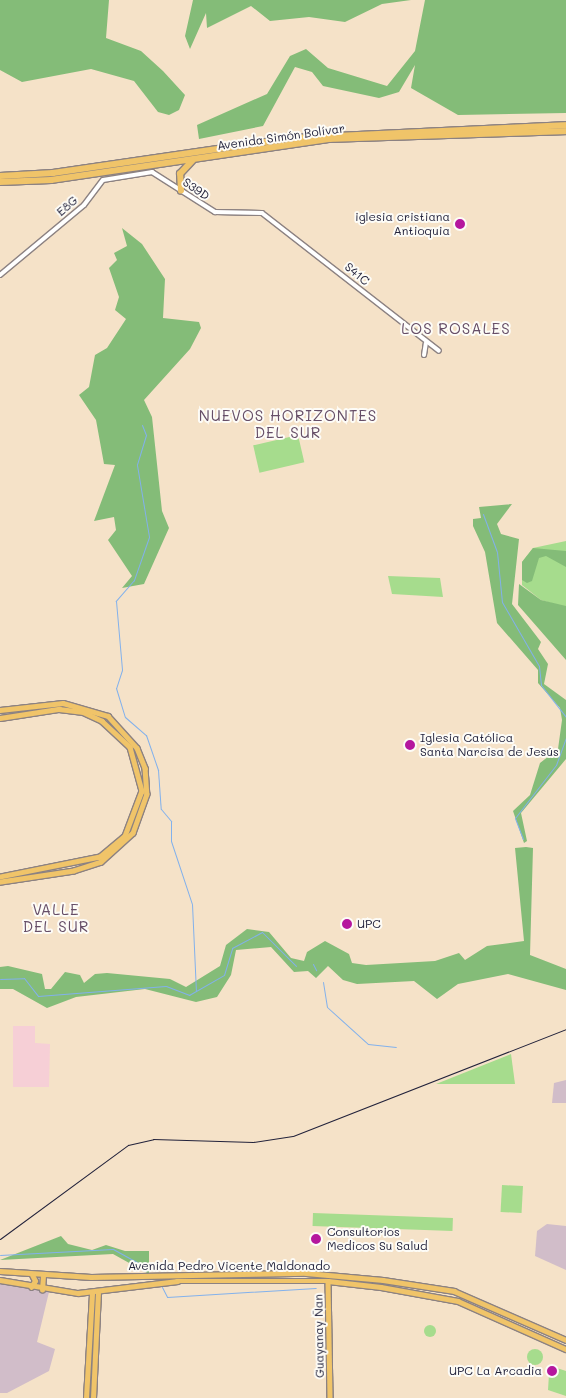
<!DOCTYPE html>
<html>
<head>
<meta charset="utf-8">
<style>
	body { margin:0 }
	#map { position:relative; width:566px; height:1398px; overflow:hidden; background:#f5e2c8; font-family:Mali,sans-serif }
	div>[style] { position:absolute }
	.built>* { inset:0; background:#f6cfd6 }
	.industrial>* { inset:0; background:#d1bdc9 }
	.green>* { inset:0; background:#a6dc8d; transform-origin:0 0 }
	.round { border-radius:50% }
	.forest>* { inset:0; background:#84bc78 }
	.stream>* { height:1px; margin:-0.5px; padding:0 0.5px; transform-origin:0.5px; border-radius:0.5px; background:#82b1ec }
	.roads { filter:drop-shadow(1px 0 #8c8282) drop-shadow(-1px 0 #8c8282) drop-shadow(0 1px #8c8282) drop-shadow(0 -1px #8c8282) }
	.minor>* { height:4px; margin:-2px; padding:0 2px; transform-origin:2px; border-radius:2px; background:#fff }
	.major>* { height:4.5px; margin:-2.25px; padding:0 2.25px; transform-origin:2.25px; border-radius:2.25px; background:#f0c469 }
	.highway>* { height:5.5px; margin:-2.75px; padding:0 2.75px; transform-origin:2.75px; border-radius:2.75px; background:#f0c469 }
	.rail>* { height:1px; margin:-0.5px; padding:0 0.5px; transform-origin:0.5px; border-radius:0.5px; background:#22223b }
	.dots>* { width:14px; height:14px; translate:-50% -50%; box-sizing:border-box; border:2px solid #fdfcf7; border-radius:50% }
	span { translate:-50% -50%; white-space:nowrap; text-align:center; line-height:1.15; -webkit-text-stroke:4px #fdfcf7; paint-order:stroke }
	.street-label { font-size:12px; color:#22223b }
	.poi-label { font-size:12px; color:#22223b }
	.right { translate:-100% -50%; text-align:right }
	.left { translate:0 -50%; text-align:left }
	.quarter-label { font-size:15px; color:#664e67; letter-spacing:1px }
</style>
</head>
<body>
<div id="map">
	<div class="built">
		<div style="clip-path:polygon(13px 1026px,35px 1026px,35px 1043px,50px 1044px,49px 1087px,13px 1087px)"></div>
	</div>
	<div class="industrial">
		<div style="clip-path:polygon(566px 1080px,566px 1103px,552px 1103px,554px 1083px)"></div>
		<div style="clip-path:polygon(547px 1224px,566px 1226px,566px 1270px,535px 1256px,537px 1231px)"></div>
		<div style="clip-path:polygon(0 1282px,49px 1292px,37px 1342px,55px 1349px,49px 1371px,7px 1393px,0 1393px)"></div>
	</div>
	<div class="green">
		<div style="left:298px;top:435px;width:28px;height:46px;rotate:77deg"></div>
		<div style="clip-path:polygon(566px 541px,566px 606px,561px 606px,541px 600px,522px 585px,522px 562px,533px 548px)"></div>
		<div style="clip-path:polygon(388px 576px,440px 578px,443px 597px,392px 594px)"></div>
		<div style="clip-path:polygon(511px 1054px,515px 1084px,436px 1084px)"></div>
		<div style="left:502px;top:1185px;width:21px;height:27px;rotate:3deg"></div>
		<div style="left:313px;top:1213px;width:140px;height:13px;rotate:2deg"></div>
		<div class="round" style="left:424px;top:1325px;width:12px;height:12px"></div>
		<div class="round" style="left:527px;top:1349px;width:16px;height:16px"></div>
		<div style="clip-path:polygon(557px 1368px,566px 1371px,566px 1396px,548px 1390px,549px 1374px,555px 1375px)"></div>
	</div>
	<div class="forest">
		<div style="clip-path:polygon(0 0,109px 0,106px 38px,141px 51px,163px 71px,185px 95px,179px 110px,169px 115px,158px 112px,134px 81px,91px 69px,22px 82px,0 70px)"></div>
		<div style="clip-path:polygon(193px 0,411px 0,382px 4px,345px 22px,309px 17px,270px 21px,251px 6px,207px 28px,206px 13px,190px 49px,185px 36px)"></div>
		<div style="clip-path:polygon(425px 0,566px 0,566px 113px,458px 115px,411px 88px,415px 65px,399px 92px,379px 98px,323px 86px,312px 72px,295px 67px,263px 126px,199px 139px,197px 125px,267px 94px,290px 56px,306px 49px,328px 68px,387px 86px,415px 51px)"></div>
		<div style="clip-path:polygon(122px 228px,142px 244px,165px 279px,163px 318px,199px 322px,201px 328px,190px 349px,144px 400px,152px 417px,162px 511px,169px 528px,144px 584px,122px 588px,132px 576px,108px 540px,116px 530px,114px 517px,94px 521px,115px 465px,104px 464px,96px 420px,79px 395px,89px 387px,95px 355px,107px 348px,126px 319px,115px 310px,119px 297px,109px 268px,117px 260px,114px 253px,127px 246px)"></div>
		<div style="clip-path:polygon(512px 504px,497px 524px,501px 534px,519px 539px,512px 604px,541px 642px,538px 649px,548px 664px,544px 684px,566px 700px,566px 759px,521px 813px,527px 841px,524px 843px,513px 811px,530px 795px,540px 763px,558px 749px,562px 720px,560px 708px,538px 683px,538px 670px,497px 623px,485px 552px,473px 526px,473px 519px,481px 518px,479px 507px)"></div>
		<div style="clip-path:polygon(533px 548px,566px 551px,566px 567px,546px 556px,539px 558px,532px 581px,527px 583px,522px 580px,522px 562px)"></div>
		<div style="clip-path:polygon(519px 584px,541px 600px,566px 606px,566px 660px,518px 605px)"></div>
		<div style="clip-path:polygon(526px 847px,533px 848px,530px 955px,566px 969px,566px 990px,508px 974px,458px 984px,437px 999px,414px 981px,357px 984px,343px 980px,328px 966px,316px 978px,308px 971px,294px 972px,271px 947px,236px 950px,231px 975px,217px 997px,196px 1002px,145px 989px,76px 997px,47px 1008px,13px 989px,0 989px,0 967px,8px 966px,42px 974px,45px 989px,51px 989px,65px 972px,80px 975px,84px 983px,95px 974px,107px 973px,170px 979px,186px 987px,220px 966px,226px 945px,247px 929px,269px 932px,291px 958px,304px 961px,307px 952px,325px 941px,349px 954px,352px 963px,366px 965px,435px 961px,459px 953px,465px 960px,487px 946px,524px 941px,515px 848px)"></div>
		<div style="clip-path:polygon(61px 1236px,68px 1244px,92px 1250px,106px 1245px,125px 1251px,149px 1251px,149px 1274px,113px 1254px,0 1260px)"></div>
	</div>
	<div class="stream">
		<div style="left:142px;top:425px;width:11px;rotate:68deg"></div>
		<div style="left:146px;top:435px;width:31px;rotate:107deg"></div>
		<div style="left:137px;top:465px;width:73px;rotate:80.5deg"></div>
		<div style="left:149px;top:537px;width:46px;rotate:109.2deg"></div>
		<div style="left:134px;top:580px;width:28px;rotate:131deg"></div>
		<div style="left:116px;top:601px;width:69px;rotate:85deg"></div>
		<div style="left:122px;top:670px;width:19px;rotate:108deg"></div>
		<div style="left:116px;top:688px;width:30px;rotate:73deg"></div>
		<div style="left:125px;top:717px;width:28px;rotate:41deg"></div>
		<div style="left:146px;top:735px;width:37px;rotate:71deg"></div>
		<div style="left:158px;top:770px;width:39px;rotate:86deg"></div>
		<div style="left:161px;top:809px;width:16px;rotate:50deg"></div>
		<div style="left:171px;top:821px;width:20px;rotate:90deg"></div>
		<div style="left:171px;top:841px;width:66px;rotate:71.6deg"></div>
		<div style="left:192px;top:904px;width:87px;rotate:87.4deg"></div>
		<div style="left:483px;top:514px;width:40px;rotate:69.8deg"></div>
		<div style="left:497px;top:552px;width:50px;rotate:84.3deg"></div>
		<div style="left:502px;top:602px;width:74px;rotate:60deg"></div>
		<div style="left:539px;top:666px;width:19px;rotate:84deg"></div>
		<div style="left:541px;top:685px;width:41px;rotate:52deg"></div>
		<div style="left:523px;top:839px;width:22px;rotate:-111deg"></div>
		<div style="left:515px;top:818px;width:67px;rotate:-52.3deg"></div>
		<div style="left:556px;top:765px;width:30px;rotate:-70deg"></div>
		<div style="left:313px;top:964px;width:7px;rotate:63deg"></div>
		<div style="left:0;top:979px;width:24px;rotate:-2deg"></div>
		<div style="left:24px;top:978px;width:23px;rotate:52deg"></div>
		<div style="left:38px;top:996px;width:128px;rotate:-4.5deg"></div>
		<div style="left:166px;top:986px;width:25px;rotate:21deg"></div>
		<div style="left:189px;top:995px;width:40px;rotate:-29.7deg"></div>
		<div style="left:224px;top:975px;width:28px;rotate:-73deg"></div>
		<div style="left:232px;top:948px;width:34px;rotate:-28deg"></div>
		<div style="left:262px;top:932px;width:48px;rotate:45deg"></div>
		<div style="left:323px;top:982px;width:25px;rotate:81deg"></div>
		<div style="left:327px;top:1007px;width:55px;rotate:42.1deg"></div>
		<div style="left:368px;top:1044px;width:28px;rotate:6deg"></div>
		<div style="left:0;top:1255px;width:113px;rotate:-3deg"></div>
		<div style="left:113px;top:1249px;width:33px;rotate:29deg"></div>
		<div style="left:162px;top:1287px;width:11px;rotate:63deg"></div>
		<div style="left:167px;top:1297px;width:149px;rotate:-3.5deg"></div>
	</div>
	<div class="roads">
		<div class="minor">
			<div style="left:0;top:275px;width:109px;rotate:-39.8deg"></div>
			<div style="left:84px;top:205px;width:31px;rotate:-53deg"></div>
			<div style="left:103px;top:180px;width:50px;rotate:-9.3deg"></div>
			<div style="left:152px;top:172px;width:75px;rotate:32.4deg"></div>
			<div style="left:215px;top:212px;width:47px;rotate:1.2deg"></div>
			<div style="left:262px;top:213px;width:224px;rotate:37.9deg"></div>
			<div style="left:424px;top:355px;width:12px;rotate:-81deg"></div>
		</div>
		<div class="major">
			<div style="left:0;top:710px;width:63px;rotate:-6.3deg"></div>
			<div style="left:63px;top:703px;width:47px;rotate:16.1deg"></div>
			<div style="left:108px;top:716px;width:43px;rotate:47.8deg"></div>
			<div style="left:137px;top:748px;width:22px;rotate:68deg"></div>
			<div style="left:145px;top:768px;width:26px;rotate:86deg"></div>
			<div style="left:147px;top:794px;width:41px;rotate:109.7deg"></div>
			<div style="left:133px;top:833px;width:43px;rotate:137.8deg"></div>
			<div style="left:101px;top:862px;width:28px;rotate:162deg"></div>
			<div style="left:74px;top:871px;width:75px;rotate:171.5deg"></div>
			<div style="left:0;top:718px;width:60px;rotate:-8.7deg"></div>
			<div style="left:59px;top:709px;width:24px;rotate:7deg"></div>
			<div style="left:83px;top:712px;width:21px;rotate:25deg"></div>
			<div style="left:102px;top:721px;width:38px;rotate:43deg"></div>
			<div style="left:130px;top:747px;width:46px;rotate:74.7deg"></div>
			<div style="left:142px;top:791px;width:48px;rotate:110.7deg"></div>
			<div style="left:125px;top:836px;width:33px;rotate:140deg"></div>
			<div style="left:100px;top:857px;width:102px;rotate:168.7deg"></div>
			<div style="left:0;top:1271px;width:91px;rotate:3.8deg"></div>
			<div style="left:91px;top:1277px;width:215px;rotate:-1.1deg"></div>
			<div style="left:306px;top:1273px;width:77px;rotate:5.2deg"></div>
			<div style="left:383px;top:1280px;width:72px;rotate:8.8deg"></div>
			<div style="left:454px;top:1291px;width:122px;rotate:23.6deg"></div>
			<div style="left:0;top:1280px;width:79px;rotate:9.5deg"></div>
			<div style="left:78px;top:1293px;width:100px;rotate:-6.9deg"></div>
			<div style="left:177px;top:1281px;width:151px"></div>
			<div style="left:328px;top:1281px;width:53px;rotate:6.5deg"></div>
			<div style="left:381px;top:1287px;width:78px;rotate:10.3deg"></div>
			<div style="left:458px;top:1301px;width:118px;rotate:24deg"></div>
			<div style="left:328px;top:1281px;width:117px;rotate:89deg"></div>
			<div style="left:31px;top:1287px;width:7px;rotate:-56deg"></div>
			<div style="left:35px;top:1281px;width:7px;rotate:-117deg"></div>
			<div style="left:42px;top:1290px;width:14px;rotate:-86deg"></div>
			<div style="left:86px;top:1398px;width:105px;rotate:-86.7deg"></div>
			<div style="left:93px;top:1398px;width:105px;rotate:-87.3deg"></div>
		</div>
		<div class="highway">
			<div style="left:0;top:176px;width:53px;rotate:-3.2deg"></div>
			<div style="left:53px;top:173px;width:242px;rotate:-8.3deg"></div>
			<div style="left:292px;top:138px;width:274px;rotate:-2.7deg"></div>
			<div style="left:0;top:182px;width:51px;rotate:-2.2deg"></div>
			<div style="left:51px;top:180px;width:282px;rotate:-8.4deg"></div>
			<div style="left:330px;top:139px;width:236px;rotate:-1.9deg"></div>
			<div style="left:181px;top:191px;width:17px;rotate:-93deg"></div>
			<div style="left:180px;top:174px;width:18px;rotate:-47deg"></div>
		</div>
	</div>
	<div class="rail">
		<div style="left:0;top:1239px;width:159px;rotate:-36.3deg"></div>
		<div style="left:128px;top:1145px;width:26px;rotate:-13deg"></div>
		<div style="left:153px;top:1139px;width:100px;rotate:1.7deg"></div>
		<div style="left:253px;top:1142px;width:40px;rotate:-8.5deg"></div>
		<div style="left:293px;top:1136px;width:293px;rotate:-21.4deg"></div>
	</div>
	<div class="dots">
		<div style="left:460px;top:224px;background:#b5179e"></div>
		<div style="left:410px;top:745px;background:#b5179e"></div>
		<div style="left:347px;top:924px;background:#b5179e"></div>
		<div style="left:316px;top:1239px;background:#b5179e"></div>
		<div style="left:552px;top:1371px;background:#b5179e"></div>
	</div>
	<div class="street-label">
		<span style="left:281px;top:137px;rotate:-8deg">Avenida Simón Bolívar</span>
		<span style="left:196px;top:189px;rotate:34deg">S39D</span>
		<span style="left:67px;top:206px;rotate:-41deg">E8G</span>
		<span style="left:357px;top:274px;rotate:40deg">S41C</span>
		<span style="left:229px;top:1266px">Avenida Pedro Vicente Maldonado</span>
		<span style="left:319px;top:1336px;rotate:-91deg">Guayanay Ñan</span>
	</div>
	<div class="poi-label">
		<span class="right" style="left:450px;top:224px">iglesia cristiana<br>Antioquia</span>
		<span class="left" style="left:420px;top:745px">Iglesia Católica<br>Santa Narcisa de Jesús</span>
		<span class="left" style="left:357px;top:924px">UPC</span>
		<span class="left" style="left:327px;top:1239px">Consultorios<br>Medicos Su Salud</span>
		<span class="right" style="left:542px;top:1371px">UPC La Arcadia</span>
	</div>
	<div class="quarter-label">
		<span style="left:456px;top:329px">LOS ROSALES</span>
		<span style="left:288px;top:424px">NUEVOS HORIZONTES<br>DEL SUR</span>
		<span style="left:56px;top:918px">VALLE<br>DEL SUR</span>
	</div>
</div>
</body>
</html>
